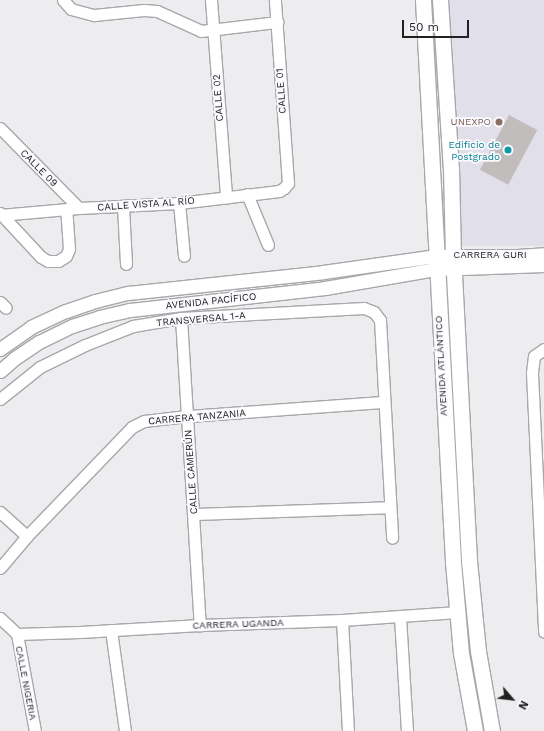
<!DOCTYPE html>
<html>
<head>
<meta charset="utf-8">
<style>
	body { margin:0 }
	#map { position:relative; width:544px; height:731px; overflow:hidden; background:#ededf0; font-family:"Work Sans",sans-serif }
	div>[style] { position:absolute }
	.built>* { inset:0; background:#e1dfe9; transform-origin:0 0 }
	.building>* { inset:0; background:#c1bdbd; transform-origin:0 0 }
	.roads { filter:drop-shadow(1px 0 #a8a7aa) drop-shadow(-1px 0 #a8a7aa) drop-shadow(0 1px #a8a7aa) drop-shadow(0 -1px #a8a7aa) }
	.minor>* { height:11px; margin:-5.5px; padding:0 5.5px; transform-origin:5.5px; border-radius:5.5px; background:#fff }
	.tertiary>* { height:13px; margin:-6.5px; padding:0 6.5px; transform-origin:6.5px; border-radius:6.5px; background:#fff }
	.secondary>* { height:15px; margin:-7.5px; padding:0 7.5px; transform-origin:7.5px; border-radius:7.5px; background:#fff }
	.dots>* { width:11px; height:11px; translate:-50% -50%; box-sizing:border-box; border:2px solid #fbfafe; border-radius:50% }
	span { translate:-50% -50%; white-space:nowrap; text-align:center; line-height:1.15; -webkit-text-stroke:3.5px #fbfafe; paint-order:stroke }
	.street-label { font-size:10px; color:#212122 }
	.education-label { font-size:10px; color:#785e54 }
	.right { translate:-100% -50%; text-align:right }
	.culture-label { font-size:10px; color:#0d838f }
	.north { position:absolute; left:492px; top:679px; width:40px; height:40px; -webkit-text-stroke:3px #fbfafe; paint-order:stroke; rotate:118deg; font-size:11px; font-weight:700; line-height:16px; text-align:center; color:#212122 }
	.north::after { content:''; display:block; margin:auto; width:14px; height:18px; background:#212122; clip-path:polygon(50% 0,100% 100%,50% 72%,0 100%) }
	.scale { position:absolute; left:402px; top:20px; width:67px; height:18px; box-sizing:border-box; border:2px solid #212122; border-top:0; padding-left:5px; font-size:12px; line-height:14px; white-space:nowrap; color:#212122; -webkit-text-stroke:3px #fbfafe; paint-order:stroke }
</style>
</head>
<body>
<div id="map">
	<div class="built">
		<div style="left:448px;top:0;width:96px;height:246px"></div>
	</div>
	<div class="building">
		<div style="left:509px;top:115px;width:32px;height:62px;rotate:28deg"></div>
	</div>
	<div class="roads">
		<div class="minor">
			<div style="left:63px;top:0;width:12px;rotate:48deg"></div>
			<div style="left:71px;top:9px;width:24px;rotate:15deg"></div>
			<div style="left:94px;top:15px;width:50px;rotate:-5.7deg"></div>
			<div style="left:144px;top:10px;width:13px;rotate:4deg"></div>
			<div style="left:157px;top:11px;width:48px;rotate:24.4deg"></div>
			<div style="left:201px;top:31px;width:77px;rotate:-6.8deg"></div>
			<div style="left:211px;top:0;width:198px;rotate:85.6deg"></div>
			<div style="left:0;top:128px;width:112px;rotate:45.4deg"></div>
			<div style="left:247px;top:194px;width:55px;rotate:67.6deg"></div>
			<div style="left:179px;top:203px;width:53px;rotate:84.6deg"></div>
			<div style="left:123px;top:206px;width:58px;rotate:87deg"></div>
			<div style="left:0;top:213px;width:60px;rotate:47deg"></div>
			<div style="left:41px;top:257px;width:8px;rotate:30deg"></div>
			<div style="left:48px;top:261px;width:10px"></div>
			<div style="left:58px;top:261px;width:9px;rotate:-32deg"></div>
			<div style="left:66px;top:256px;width:8px;rotate:-67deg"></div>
			<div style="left:69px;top:249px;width:39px;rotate:-94deg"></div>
			<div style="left:0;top:215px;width:79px;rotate:-5.1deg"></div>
			<div style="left:79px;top:208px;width:100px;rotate:-2.9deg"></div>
			<div style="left:179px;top:203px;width:101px;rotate:-6.8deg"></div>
			<div style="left:279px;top:191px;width:6px;rotate:-31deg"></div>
			<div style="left:284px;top:188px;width:6px;rotate:-51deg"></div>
			<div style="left:288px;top:183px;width:183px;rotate:-94.1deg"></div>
			<div style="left:0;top:302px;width:8px;rotate:45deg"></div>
			<div style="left:181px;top:318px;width:308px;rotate:86.5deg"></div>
			<div style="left:544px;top:349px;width:12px;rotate:145deg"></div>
			<div style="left:534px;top:356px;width:17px;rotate:97deg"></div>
			<div style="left:532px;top:373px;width:259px;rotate:87.3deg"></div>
			<div style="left:0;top:399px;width:51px;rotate:-38.7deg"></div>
			<div style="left:40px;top:367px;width:50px;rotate:-26.1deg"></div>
			<div style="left:85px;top:345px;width:52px;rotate:-21.6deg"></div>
			<div style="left:133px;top:326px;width:49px;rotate:-9.5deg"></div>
			<div style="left:181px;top:318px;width:183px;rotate:-3.1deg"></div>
			<div style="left:364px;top:308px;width:11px;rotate:22deg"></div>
			<div style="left:374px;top:312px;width:10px;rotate:53deg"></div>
			<div style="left:380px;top:320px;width:218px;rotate:86.8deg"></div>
			<div style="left:0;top:512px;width:36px;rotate:42deg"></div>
			<div style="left:194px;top:514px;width:196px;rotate:-2deg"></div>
			<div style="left:0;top:568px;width:42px;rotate:-49.8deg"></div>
			<div style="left:27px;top:536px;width:151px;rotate:-46.1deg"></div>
			<div style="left:132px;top:427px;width:13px;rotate:-27deg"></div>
			<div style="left:144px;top:421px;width:43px;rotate:-6.6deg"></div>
			<div style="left:187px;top:416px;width:197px;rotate:-4.1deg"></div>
			<div style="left:400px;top:617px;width:114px;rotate:86.5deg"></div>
			<div style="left:0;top:618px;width:23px;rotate:43deg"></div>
			<div style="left:17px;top:634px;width:99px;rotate:79.5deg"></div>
			<div style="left:342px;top:620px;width:111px;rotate:86.9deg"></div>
			<div style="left:111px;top:630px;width:102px;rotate:82.1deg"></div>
			<div style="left:17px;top:634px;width:63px;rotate:-1.8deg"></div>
			<div style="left:80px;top:632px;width:120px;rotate:-3.3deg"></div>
			<div style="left:200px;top:625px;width:142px;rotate:-2deg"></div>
			<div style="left:342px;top:620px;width:116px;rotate:-3.9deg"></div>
		</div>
		<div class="tertiary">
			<div style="left:0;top:349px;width:38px;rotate:-35deg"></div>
			<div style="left:31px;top:327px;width:38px;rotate:-25deg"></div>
			<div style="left:66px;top:311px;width:31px;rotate:-19deg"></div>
			<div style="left:95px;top:301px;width:34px;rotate:-14deg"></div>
			<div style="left:128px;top:293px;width:196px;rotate:-6.1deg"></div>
			<div style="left:323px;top:272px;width:113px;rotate:-8.1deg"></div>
			<div style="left:435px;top:256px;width:82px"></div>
			<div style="left:517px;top:256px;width:27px;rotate:-4deg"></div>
			<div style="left:0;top:371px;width:20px;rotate:-41deg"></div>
			<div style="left:15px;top:358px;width:29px;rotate:-34deg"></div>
			<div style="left:39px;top:342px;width:37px;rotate:-26deg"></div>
			<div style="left:72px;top:326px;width:28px;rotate:-18deg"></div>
			<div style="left:99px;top:317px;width:32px;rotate:-13deg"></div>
			<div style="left:130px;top:310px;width:196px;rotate:-6.4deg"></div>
			<div style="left:325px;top:288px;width:113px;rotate:-9.7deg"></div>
			<div style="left:436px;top:269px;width:108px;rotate:-2.1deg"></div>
		</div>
		<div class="secondary">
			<div style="left:423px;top:0;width:563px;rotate:86.94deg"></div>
			<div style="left:453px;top:562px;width:91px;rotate:85deg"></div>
			<div style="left:461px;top:653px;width:79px;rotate:79.8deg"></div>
			<div style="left:440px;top:0;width:168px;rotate:86.3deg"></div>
			<div style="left:451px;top:168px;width:87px;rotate:88.7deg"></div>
			<div style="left:453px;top:255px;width:306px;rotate:87deg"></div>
			<div style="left:469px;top:561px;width:90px;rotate:84.3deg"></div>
			<div style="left:478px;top:651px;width:81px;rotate:80.1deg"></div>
		</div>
	</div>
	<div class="dots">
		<div style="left:499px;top:122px;background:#8d6e63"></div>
		<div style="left:508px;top:150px;background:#0f9aa8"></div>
	</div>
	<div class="street-label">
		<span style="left:281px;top:91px;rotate:-94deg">CALLE 01</span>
		<span style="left:218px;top:98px;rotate:-94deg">CALLE 02</span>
		<span style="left:39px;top:168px;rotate:45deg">CALLE 09</span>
		<span style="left:146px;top:204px;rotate:-4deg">CALLE VISTA AL RÍO</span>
		<span style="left:490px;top:255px">CARRERA GURI</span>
		<span style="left:211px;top:301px;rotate:-6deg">AVENIDA PACÍFICO</span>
		<span style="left:201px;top:319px;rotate:-5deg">TRANSVERSAL 1-A</span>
		<span style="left:441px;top:366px;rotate:-93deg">AVENIDA ATLÁNTICO</span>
		<span style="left:197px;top:417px;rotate:-5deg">CARRERA TANZANIA</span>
		<span style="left:191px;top:472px;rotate:-94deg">CALLE CAMERÚN</span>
		<span style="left:238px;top:624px;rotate:-2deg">CARRERA UGANDA</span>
		<span style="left:26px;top:683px;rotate:79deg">CALLE NIGERIA</span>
	</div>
	<div class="education-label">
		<span class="right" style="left:491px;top:122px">UNEXPO</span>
	</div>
	<div class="culture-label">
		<span class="right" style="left:500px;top:150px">Edificio de<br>Postgrado</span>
	</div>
	<div class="north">N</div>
	<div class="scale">50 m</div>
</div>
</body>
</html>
